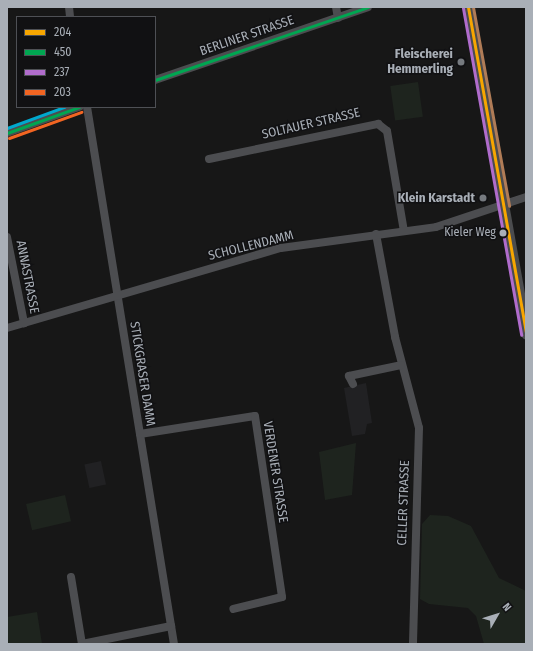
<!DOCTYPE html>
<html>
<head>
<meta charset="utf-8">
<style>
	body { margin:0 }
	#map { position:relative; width:533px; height:651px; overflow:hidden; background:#171717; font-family:"Fira Sans Condensed",sans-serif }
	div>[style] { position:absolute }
	.built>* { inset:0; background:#212123; transform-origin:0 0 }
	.green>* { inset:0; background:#1e241e; transform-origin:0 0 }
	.street>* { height:8px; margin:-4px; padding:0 4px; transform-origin:4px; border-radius:4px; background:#4c4d50 }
	.secondary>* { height:11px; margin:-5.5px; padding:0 5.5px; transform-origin:5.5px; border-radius:5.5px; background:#4b4c4e }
	.bus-1>* { height:3px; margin:-1.5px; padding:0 1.5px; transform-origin:1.5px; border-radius:1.5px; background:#f7a600 }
	.bus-2>* { height:3px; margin:-1.5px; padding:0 1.5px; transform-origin:1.5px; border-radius:1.5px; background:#00a651 }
	.bus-3>* { height:3px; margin:-1.5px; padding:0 1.5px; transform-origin:1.5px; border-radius:1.5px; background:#b06ccc }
	.bus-4>* { height:3px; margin:-1.5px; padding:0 1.5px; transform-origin:1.5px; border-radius:1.5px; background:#f26522 }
	.bus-5>* { height:3px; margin:-1.5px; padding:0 1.5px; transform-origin:1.5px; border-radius:1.5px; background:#b07c57 }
	.bus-6>* { height:3px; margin:-1.5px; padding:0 1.5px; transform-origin:1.5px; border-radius:1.5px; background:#00a9ce }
	.dots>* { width:11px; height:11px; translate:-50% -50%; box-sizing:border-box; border:2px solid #111113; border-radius:50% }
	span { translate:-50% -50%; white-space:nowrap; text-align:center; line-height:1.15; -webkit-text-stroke:3px #111113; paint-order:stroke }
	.bus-label { font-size:12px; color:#a9afb7 }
	.right { translate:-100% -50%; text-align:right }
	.street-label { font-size:13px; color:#a9afb7 }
	.poi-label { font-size:13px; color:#a9afb7; font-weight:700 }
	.frame { position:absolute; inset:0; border:8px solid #a9afb7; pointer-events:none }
	.legend { position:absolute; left:16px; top:16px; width:140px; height:92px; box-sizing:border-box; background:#111113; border:1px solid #4e5055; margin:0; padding:5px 7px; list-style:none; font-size:12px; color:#a9afb7 }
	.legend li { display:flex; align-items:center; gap:8px; height:20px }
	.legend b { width:20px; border:1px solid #4e5055 }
	.north { position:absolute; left:477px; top:595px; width:40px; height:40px; -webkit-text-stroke:3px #111113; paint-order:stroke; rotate:51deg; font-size:11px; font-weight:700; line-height:16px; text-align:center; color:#a9afb7 }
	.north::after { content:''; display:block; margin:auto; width:14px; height:18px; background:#a9afb7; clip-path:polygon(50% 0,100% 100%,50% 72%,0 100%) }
</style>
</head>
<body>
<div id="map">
	<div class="built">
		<div style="clip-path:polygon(366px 383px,372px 423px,367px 424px,365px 434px,352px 436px,344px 388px)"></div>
		<div style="left:101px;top:461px;width:24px;height:17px;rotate:78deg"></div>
	</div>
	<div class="green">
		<div style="left:418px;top:82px;width:35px;height:28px;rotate:82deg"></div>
		<div style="clip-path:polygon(356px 443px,352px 495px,325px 500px,319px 452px)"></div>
		<div style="left:65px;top:495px;width:27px;height:40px;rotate:77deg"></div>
		<div style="clip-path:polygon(430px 515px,448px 516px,471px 526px,499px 578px,526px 591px,526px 644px,484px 644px,476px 616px,468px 608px,429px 604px,420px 599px,422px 524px)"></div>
		<div style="clip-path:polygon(37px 612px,42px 644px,7px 644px,7px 617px)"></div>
	</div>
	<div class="street">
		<div style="left:69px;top:7px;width:10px;rotate:84deg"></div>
		<div style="left:336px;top:7px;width:11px;rotate:80deg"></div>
		<div style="left:155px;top:80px;width:225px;rotate:-18.9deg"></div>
		<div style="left:87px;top:107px;width:544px;rotate:80.8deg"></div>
		<div style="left:7px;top:133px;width:77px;rotate:-19.9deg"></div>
		<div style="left:209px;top:159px;width:173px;rotate:-11.7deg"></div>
		<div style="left:378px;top:124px;width:11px;rotate:38deg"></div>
		<div style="left:387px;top:131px;width:101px;rotate:80.4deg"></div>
		<div style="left:376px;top:234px;width:105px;rotate:79.5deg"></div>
		<div style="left:395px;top:337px;width:94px;rotate:75.2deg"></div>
		<div style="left:419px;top:428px;width:216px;rotate:91.6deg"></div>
		<div style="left:7px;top:237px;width:88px;rotate:78.8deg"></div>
		<div style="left:7px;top:328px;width:285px;rotate:-16.3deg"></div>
		<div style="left:281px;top:248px;width:156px;rotate:-7.7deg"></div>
		<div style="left:436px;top:227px;width:95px;rotate:-18.4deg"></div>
		<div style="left:353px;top:384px;width:9px;rotate:-117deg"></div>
		<div style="left:349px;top:376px;width:53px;rotate:-11.9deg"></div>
		<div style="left:140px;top:434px;width:116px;rotate:-8.9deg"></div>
		<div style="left:255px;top:416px;width:183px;rotate:81.5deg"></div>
		<div style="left:282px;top:597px;width:50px;rotate:166.2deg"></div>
		<div style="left:71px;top:577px;width:68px;rotate:80.7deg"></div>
		<div style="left:82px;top:644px;width:91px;rotate:-11.4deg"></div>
	</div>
	<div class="secondary">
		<div style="left:468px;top:7px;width:332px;rotate:79.9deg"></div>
	</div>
	<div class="bus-1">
		<div style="left:468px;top:7px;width:332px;rotate:79.9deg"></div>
	</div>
	<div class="bus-2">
		<div style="left:155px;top:80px;width:225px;rotate:-18.9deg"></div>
		<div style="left:7px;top:133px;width:77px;rotate:-19.9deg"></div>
	</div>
	<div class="bus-3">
		<div style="left:463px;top:8px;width:332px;rotate:79.9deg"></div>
	</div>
	<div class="bus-4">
		<div style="left:9px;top:138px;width:77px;rotate:-19.9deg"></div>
	</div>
	<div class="bus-5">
		<div style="left:473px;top:7px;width:202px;rotate:79.7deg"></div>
	</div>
	<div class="bus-6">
		<div style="left:7px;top:128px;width:61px;rotate:-20.2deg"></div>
	</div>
	<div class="dots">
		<div style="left:461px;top:62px;background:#767a7f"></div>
		<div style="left:483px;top:198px;background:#767a7f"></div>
		<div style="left:503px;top:233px;background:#a9afb7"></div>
	</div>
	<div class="bus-label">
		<span class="right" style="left:496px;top:233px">Kieler Weg</span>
	</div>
	<div class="street-label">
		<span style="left:247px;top:36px;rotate:-19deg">BERLINER STRASSE</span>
		<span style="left:311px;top:124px;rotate:-13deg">SOLTAUER STRASSE</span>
		<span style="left:251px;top:246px;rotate:-14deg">SCHOLLENDAMM</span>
		<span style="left:27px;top:277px;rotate:79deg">ANNASTRASSE</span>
		<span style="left:142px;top:374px;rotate:81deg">STICKGRASER DAMM</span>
		<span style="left:275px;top:472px;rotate:81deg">VERDENER STRASSE</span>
		<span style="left:404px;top:503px;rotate:-88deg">CELLER STRASSE</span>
	</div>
	<div class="poi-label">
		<span class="right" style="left:453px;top:62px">Fleischerei<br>Hemmerling</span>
		<span class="right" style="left:475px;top:198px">Klein Karstadt</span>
	</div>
	<div class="frame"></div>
	<ul class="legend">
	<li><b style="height:5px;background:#f7a600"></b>204</li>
	<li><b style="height:5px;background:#00a651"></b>450</li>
	<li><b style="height:5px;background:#b06ccc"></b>237</li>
	<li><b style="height:5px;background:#f26522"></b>203</li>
	</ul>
	<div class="north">N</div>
</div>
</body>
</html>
